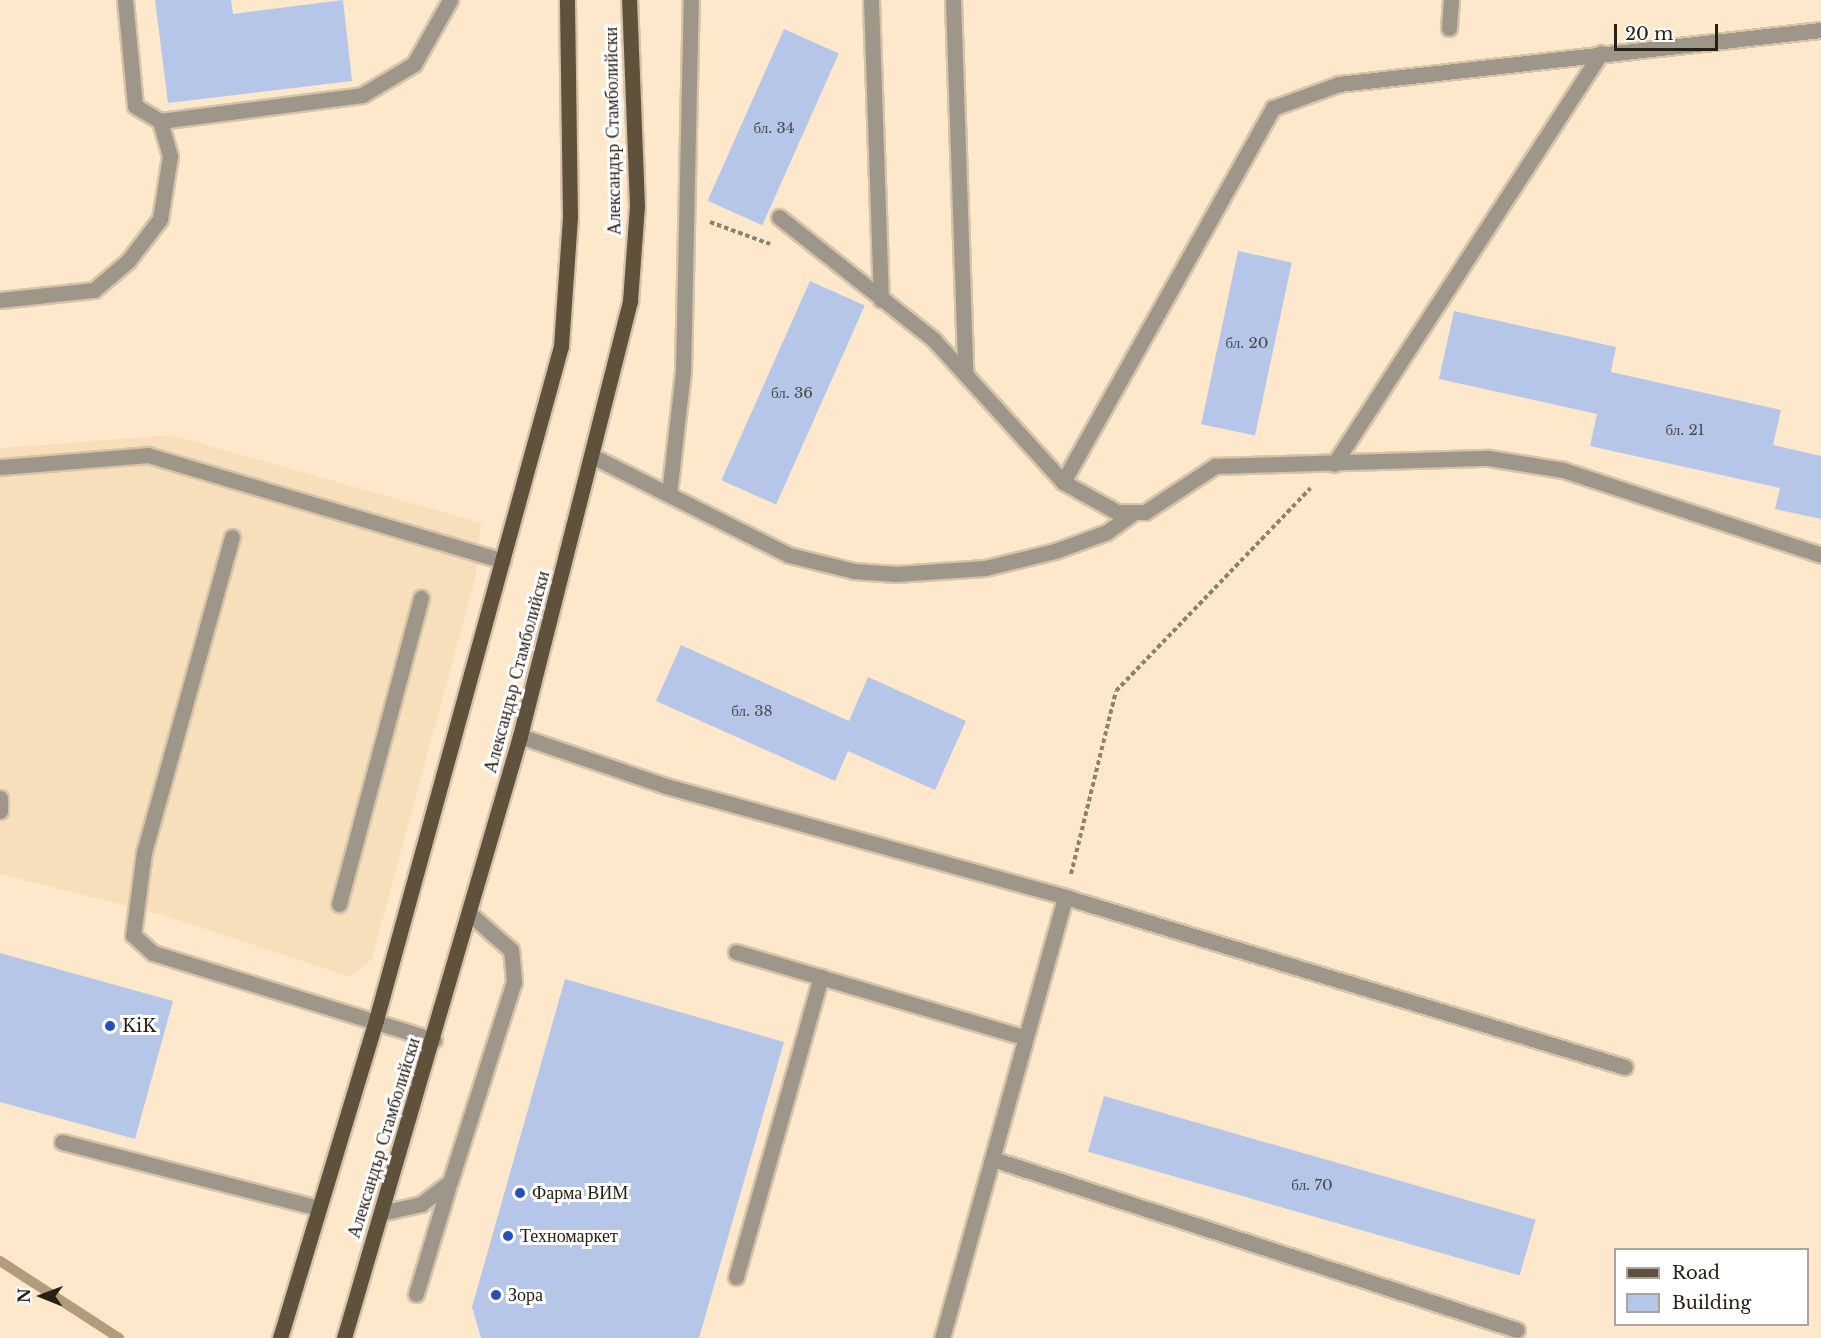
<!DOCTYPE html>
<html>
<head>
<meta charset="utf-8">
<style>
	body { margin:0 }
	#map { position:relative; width:1821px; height:1338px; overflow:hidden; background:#fde8cb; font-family:"Libre Baskerville",serif }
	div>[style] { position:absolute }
	.built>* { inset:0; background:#f8dfbb }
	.stream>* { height:10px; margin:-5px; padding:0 5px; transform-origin:5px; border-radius:5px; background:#b29c7d }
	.building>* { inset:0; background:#b6c6e8; transform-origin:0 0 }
	.path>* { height:4px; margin-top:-2px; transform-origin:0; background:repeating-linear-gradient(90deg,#8f816e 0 4.5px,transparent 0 7.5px) }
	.roads { filter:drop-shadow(2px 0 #d6c4aa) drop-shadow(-2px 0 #d6c4aa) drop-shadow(0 2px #d6c4aa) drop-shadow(0 -2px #d6c4aa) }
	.minor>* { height:15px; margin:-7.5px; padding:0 7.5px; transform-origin:7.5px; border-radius:7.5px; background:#9f968a }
	.major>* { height:15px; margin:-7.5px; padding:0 7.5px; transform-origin:7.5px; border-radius:7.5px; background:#60513c }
	.dots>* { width:16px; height:16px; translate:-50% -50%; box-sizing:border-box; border:3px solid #fff; border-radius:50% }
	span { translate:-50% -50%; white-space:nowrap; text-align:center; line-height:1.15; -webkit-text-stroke:6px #fff; paint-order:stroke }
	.number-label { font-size:15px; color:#4b4a4a }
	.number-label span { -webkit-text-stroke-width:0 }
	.street-label { font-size:18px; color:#272015 }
	.poi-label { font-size:18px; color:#272015 }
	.left { translate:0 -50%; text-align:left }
	.legend { position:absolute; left:1614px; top:1248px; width:195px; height:78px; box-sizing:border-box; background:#fff; border:2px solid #a9a6a1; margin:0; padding:8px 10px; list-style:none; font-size:18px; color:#272015 }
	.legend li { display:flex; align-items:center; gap:12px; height:30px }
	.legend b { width:30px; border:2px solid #a9a6a1 }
	.north { position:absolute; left:12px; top:1266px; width:60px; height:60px; -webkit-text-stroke:4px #fff; paint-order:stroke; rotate:271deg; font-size:16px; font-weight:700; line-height:24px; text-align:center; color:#272015 }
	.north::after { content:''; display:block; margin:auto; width:21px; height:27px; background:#272015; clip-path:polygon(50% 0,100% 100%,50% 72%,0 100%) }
	.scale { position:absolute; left:1614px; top:24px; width:104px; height:27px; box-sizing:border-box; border:3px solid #272015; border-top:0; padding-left:8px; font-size:18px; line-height:21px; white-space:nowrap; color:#272015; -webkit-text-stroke:4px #fff; paint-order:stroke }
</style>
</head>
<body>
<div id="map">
	<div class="built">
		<div style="clip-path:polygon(172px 435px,481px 523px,476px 575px,372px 959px,350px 977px,163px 915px,0 874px,0 448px)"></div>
	</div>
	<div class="stream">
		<div style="left:0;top:1261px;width:142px;rotate:32.9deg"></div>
	</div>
	<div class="building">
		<div style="clip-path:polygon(155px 0,231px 0,233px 14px,343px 0,352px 81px,168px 103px)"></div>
		<div style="left:784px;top:29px;width:60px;height:188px;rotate:24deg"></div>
		<div style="left:1238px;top:251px;width:55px;height:177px;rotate:12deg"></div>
		<div style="left:810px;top:281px;width:60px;height:218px;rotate:24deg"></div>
		<div style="clip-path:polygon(1454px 311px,1616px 347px,1611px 372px,1781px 410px,1773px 445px,1821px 456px,1821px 519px,1775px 509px,1780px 488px,1590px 446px,1597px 414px,1439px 379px)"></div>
		<div style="clip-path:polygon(681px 645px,849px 721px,868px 677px,966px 721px,935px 790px,848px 751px,835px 781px,656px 701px)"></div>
		<div style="clip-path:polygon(0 953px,173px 1001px,135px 1139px,0 1102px)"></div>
		<div style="clip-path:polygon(565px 979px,784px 1042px,699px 1338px,481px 1338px,472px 1307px)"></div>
		<div style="left:1104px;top:1096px;width:449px;height:58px;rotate:16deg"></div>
	</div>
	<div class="path">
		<div style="left:710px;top:222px;width:64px;rotate:20.1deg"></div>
		<div style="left:1071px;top:874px;width:188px;rotate:-76.2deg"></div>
		<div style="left:1116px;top:691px;width:281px;rotate:-46.2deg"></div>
	</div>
	<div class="roads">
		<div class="minor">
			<div style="left:125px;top:0;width:106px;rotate:84.6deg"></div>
			<div style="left:135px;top:106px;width:29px;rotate:31deg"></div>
			<div style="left:871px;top:0;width:300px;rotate:88.1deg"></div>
			<div style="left:953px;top:0;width:370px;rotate:88.1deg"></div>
			<div style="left:1449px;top:28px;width:28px;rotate:-86deg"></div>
			<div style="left:779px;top:217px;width:198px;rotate:38.4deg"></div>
			<div style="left:934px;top:340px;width:192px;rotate:47.7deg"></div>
			<div style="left:1063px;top:482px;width:62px;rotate:29.1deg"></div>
			<div style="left:1117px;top:512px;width:28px"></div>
			<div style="left:1145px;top:512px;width:84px;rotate:-33.3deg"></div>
			<div style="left:1215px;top:466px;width:274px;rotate:-1.7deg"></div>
			<div style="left:1489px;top:458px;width:75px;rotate:9.2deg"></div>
			<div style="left:1563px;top:470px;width:272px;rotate:18.2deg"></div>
			<div style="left:0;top:300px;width:95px;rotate:-6.1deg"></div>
			<div style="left:94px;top:290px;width:45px;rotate:-40.5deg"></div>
			<div style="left:128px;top:261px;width:53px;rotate:-52.7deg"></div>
			<div style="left:160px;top:219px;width:64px;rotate:-81deg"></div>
			<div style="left:170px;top:156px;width:36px;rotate:-106deg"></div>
			<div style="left:160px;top:121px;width:204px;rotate:-7.3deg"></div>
			<div style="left:362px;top:95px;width:61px;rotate:-30.8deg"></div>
			<div style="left:414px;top:64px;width:73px;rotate:-60.6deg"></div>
			<div style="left:594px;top:457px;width:218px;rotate:26.7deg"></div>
			<div style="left:789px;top:555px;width:67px;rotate:13.8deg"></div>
			<div style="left:854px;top:571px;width:42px;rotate:4.1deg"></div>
			<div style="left:896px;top:574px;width:89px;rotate:-3.9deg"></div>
			<div style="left:985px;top:568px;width:72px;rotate:-13.7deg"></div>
			<div style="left:1055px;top:551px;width:55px;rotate:-20.1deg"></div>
			<div style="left:1107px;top:532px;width:31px;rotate:-36deg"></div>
			<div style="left:1334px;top:464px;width:490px;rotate:-57deg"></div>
			<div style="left:0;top:467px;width:148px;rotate:-4.6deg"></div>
			<div style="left:148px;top:455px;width:370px;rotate:16.6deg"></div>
			<div style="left:1063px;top:482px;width:429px;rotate:-60.7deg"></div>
			<div style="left:1273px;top:108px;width:70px;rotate:-20deg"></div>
			<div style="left:1339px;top:84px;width:485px;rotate:-6.4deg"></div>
			<div style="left:669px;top:494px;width:123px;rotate:-83.5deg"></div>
			<div style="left:683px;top:372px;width:372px;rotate:-88.8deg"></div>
			<div style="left:232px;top:537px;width:327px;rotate:105.6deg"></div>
			<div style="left:144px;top:852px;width:84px;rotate:97.5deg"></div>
			<div style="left:133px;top:935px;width:27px;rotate:42deg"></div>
			<div style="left:153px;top:953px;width:294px;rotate:17.2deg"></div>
			<div style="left:520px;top:736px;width:154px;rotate:18.9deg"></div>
			<div style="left:666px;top:786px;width:414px;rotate:15.5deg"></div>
			<div style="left:1065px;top:897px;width:585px;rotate:16.89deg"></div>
			<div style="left:0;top:798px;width:13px;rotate:90deg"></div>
			<div style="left:339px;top:904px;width:317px;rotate:-75deg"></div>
			<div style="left:736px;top:952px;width:302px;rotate:16.5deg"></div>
			<div style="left:62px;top:1142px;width:265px;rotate:14.4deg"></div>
			<div style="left:993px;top:1159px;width:551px;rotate:18.07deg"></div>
			<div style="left:381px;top:1213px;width:41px;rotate:-12.7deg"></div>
			<div style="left:421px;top:1204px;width:36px;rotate:-37deg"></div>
			<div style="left:450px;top:1182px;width:210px;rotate:-72.3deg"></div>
			<div style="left:514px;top:982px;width:32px;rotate:-95deg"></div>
			<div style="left:511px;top:950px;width:55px;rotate:-138.7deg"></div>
			<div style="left:736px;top:1277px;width:312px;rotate:-74.2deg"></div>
			<div style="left:416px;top:1294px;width:111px;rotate:-73.2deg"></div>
			<div style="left:942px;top:1338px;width:458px;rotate:-74.4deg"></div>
		</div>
		<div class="major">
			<div style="left:280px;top:1338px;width:332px;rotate:-73.2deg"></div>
			<div style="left:376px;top:1020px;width:699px;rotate:-74.65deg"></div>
			<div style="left:561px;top:346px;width:129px;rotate:-86deg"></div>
			<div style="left:570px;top:217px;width:217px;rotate:-90.8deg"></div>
			<div style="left:344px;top:1338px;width:627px;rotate:-73.7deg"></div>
			<div style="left:520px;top:736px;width:449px;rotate:-75.8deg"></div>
			<div style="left:630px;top:301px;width:95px;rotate:-85.8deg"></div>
			<div style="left:637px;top:206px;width:206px;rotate:-92.2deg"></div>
		</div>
	</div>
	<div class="dots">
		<div style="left:110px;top:1026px;background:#254fbd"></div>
		<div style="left:520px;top:1193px;background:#254fbd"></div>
		<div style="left:508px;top:1236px;background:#254fbd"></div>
		<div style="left:496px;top:1295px;background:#254fbd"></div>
	</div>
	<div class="number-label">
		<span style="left:774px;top:128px">бл. 34</span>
		<span style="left:1247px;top:343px">бл. 20</span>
		<span style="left:792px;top:393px">бл. 36</span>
		<span style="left:1685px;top:430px">бл. 21</span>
		<span style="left:752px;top:711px">бл. 38</span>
		<span style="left:1312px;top:1185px">бл. 70</span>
	</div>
	<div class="street-label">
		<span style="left:613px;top:131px;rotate:-91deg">Александър Стамболийски</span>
		<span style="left:517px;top:672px;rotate:-75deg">Александър Стамболийски</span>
		<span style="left:384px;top:1138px;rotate:-73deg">Александър Стамболийски</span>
	</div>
	<div class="poi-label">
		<span class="left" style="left:122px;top:1026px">KiK</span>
		<span class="left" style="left:532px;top:1193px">Фарма ВИМ</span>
		<span class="left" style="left:520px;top:1236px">Техномаркет</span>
		<span class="left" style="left:508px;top:1295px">Зора</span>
	</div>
	<ul class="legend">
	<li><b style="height:8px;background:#60513c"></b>Road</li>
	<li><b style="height:16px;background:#b6c6e8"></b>Building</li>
	</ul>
	<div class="north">N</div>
	<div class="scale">20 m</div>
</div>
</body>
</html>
